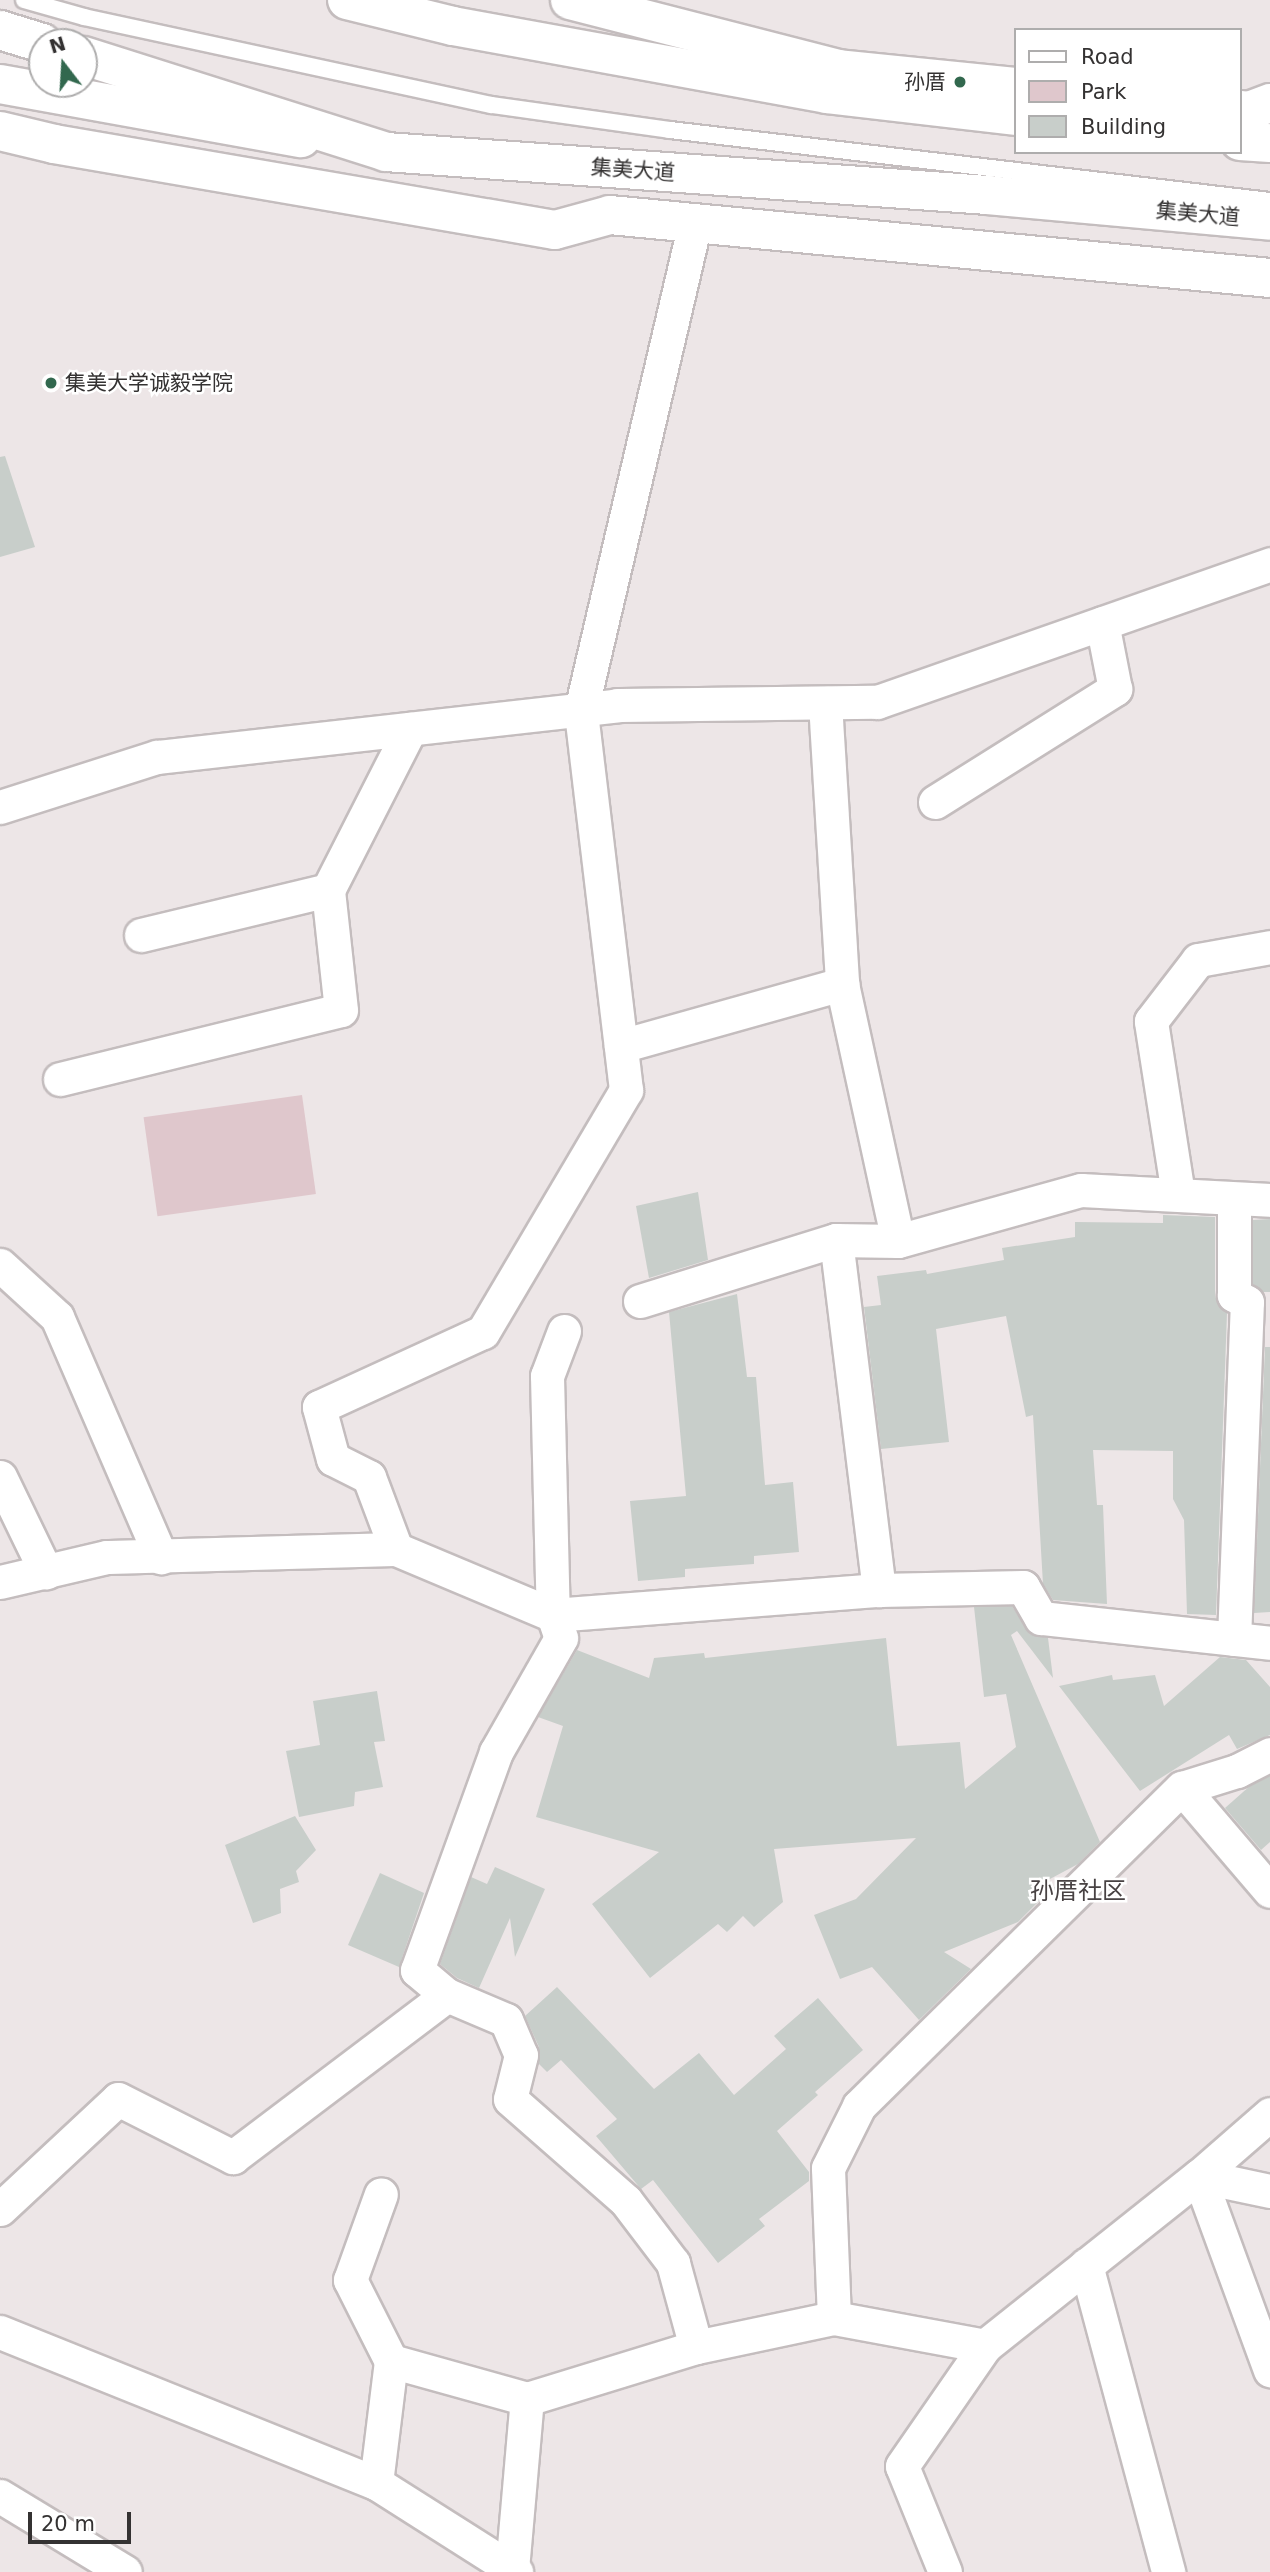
<!DOCTYPE html>
<html>
<head>
<meta charset="utf-8">
<style>
	body { margin:0 }
	#map { position:relative; width:1270px; height:2572px; overflow:hidden; background:#ede6e7; font-family:"DejaVu Sans","Noto Sans SC",sans-serif }
	div>[style] { position:absolute }
	.green>* { inset:0; background:#dfc7cc; transform-origin:0 0 }
	.building>* { inset:0; background:#c8ceca }
	.roads { filter:drop-shadow(2px 0 #c4bdbe) drop-shadow(-2px 0 #c4bdbe) drop-shadow(0 2px #c4bdbe) drop-shadow(0 -2px #c4bdbe) }
	.lane>* { height:16px; margin:-8px; padding:0 8px; transform-origin:8px; border-radius:8px; background:#fff }
	.street>* { height:33px; margin:-16.5px; padding:0 16.5px; transform-origin:16.5px; border-radius:16.5px; background:#fff }
	.secondary>* { height:38px; margin:-19px; padding:0 19px; transform-origin:19px; border-radius:19px; background:#fff }
	.primary>* { height:38px; margin:-19px; padding:0 19px; transform-origin:19px; border-radius:19px; background:#fff }
	.highway>* { height:38px; margin:-19px; padding:0 19px; transform-origin:19px; border-radius:19px; background:#fff }
	.dots>* { width:19px; height:19px; translate:-50% -50%; box-sizing:border-box; border:4px solid #fff; border-radius:50% }
	span { translate:-50% -50%; white-space:nowrap; text-align:center; line-height:1.15; -webkit-text-stroke:5px #fff; paint-order:stroke }
	.poi-label { font-size:21px; color:#343232 }
	.right { translate:-100% -50%; text-align:right }
	.left { translate:0 -50%; text-align:left }
	.street-label { font-size:21px; color:#343232 }
	.quarter-label { font-size:24px; color:#484243 }
	.legend { position:absolute; left:1014px; top:28px; width:228px; height:126px; box-sizing:border-box; background:#fff; border:2px solid #aeadad; margin:0; padding:9px 12px; list-style:none; font-size:21px; color:#343232 }
	.legend li { display:flex; align-items:center; gap:14px; height:35px }
	.legend b { width:35px; border:2px solid #aeadad }
	.north { position:absolute; left:28px; top:28px; width:70px; height:70px; box-sizing:border-box; background:#fff; border:2px solid #aeadad; border-radius:50%; rotate:343deg; font-size:19px; font-weight:700; line-height:28px; text-align:center; color:#343232 }
	.north::after { content:''; display:block; margin:auto; width:24px; height:32px; background:#32684e; clip-path:polygon(50% 0,100% 100%,50% 72%,0 100%) }
	.scale { position:absolute; left:28px; top:2512px; width:103px; height:32px; box-sizing:border-box; border:4px solid #343232; border-top:0; padding-left:9px; font-size:21px; line-height:24px; white-space:nowrap; color:#343232; -webkit-text-stroke:5px #fff; paint-order:stroke }
</style>
</head>
<body>
<div id="map">
	<div class="green">
		<div style="left:302px;top:1095px;width:100px;height:160px;rotate:82deg"></div>
	</div>
	<div class="building">
		<div style="clip-path:polygon(5px 456px,35px 547px,0 557px,0 457px)"></div>
		<div style="clip-path:polygon(698px 1192px,708px 1260px,649px 1278px,636px 1206px)"></div>
		<div style="clip-path:polygon(1163px 1215px,1215px 1217px,1215px 1295px,1218px 1305px,1227px 1313px,1216px 1615px,1187px 1614px,1184px 1520px,1173px 1499px,1173px 1451px,1093px 1450px,1097px 1505px,1103px 1505px,1107px 1604px,1053px 1600px,1043px 1584px,1033px 1415px,1026px 1417px,1006px 1316px,936px 1329px,949px 1442px,881px 1449px,864px 1307px,881px 1305px,877px 1276px,926px 1270px,927px 1274px,1004px 1260px,1002px 1248px,1075px 1237px,1075px 1222px,1163px 1223px)"></div>
		<div style="clip-path:polygon(1270px 1219px,1270px 1292px,1263px 1292px,1253px 1284px,1253px 1220px)"></div>
		<div style="clip-path:polygon(737px 1294px,747px 1377px,756px 1377px,765px 1485px,793px 1482px,799px 1552px,754px 1556px,754px 1564px,685px 1569px,685px 1577px,638px 1581px,630px 1501px,686px 1496px,669px 1312px)"></div>
		<div style="clip-path:polygon(1265px 1347px,1270px 1347px,1270px 1612px,1254px 1613px)"></div>
		<div style="clip-path:polygon(1012px 1606px,1030px 1634px,1048px 1638px,1053px 1678px,1017px 1631px,1011px 1635px,1100px 1842px,1078px 1864px,1035px 1887px,1040px 1900px,1018px 1922px,944px 1952px,971px 1969px,919px 2020px,872px 1967px,840px 1979px,814px 1915px,856px 1899px,916px 1838px,774px 1849px,783px 1902px,754px 1927px,743px 1916px,727px 1932px,718px 1924px,650px 1978px,592px 1904px,659px 1852px,536px 1817px,563px 1726px,538px 1717px,577px 1650px,649px 1678px,654px 1658px,704px 1653px,705px 1658px,886px 1638px,897px 1746px,960px 1742px,965px 1789px,1016px 1747px,1006px 1694px,984px 1697px,974px 1607px)"></div>
		<div style="clip-path:polygon(1220px 1657px,1246px 1660px,1270px 1687px,1270px 1735px,1237px 1749px,1229px 1735px,1140px 1791px,1059px 1686px,1112px 1675px,1113px 1680px,1155px 1675px,1164px 1706px)"></div>
		<div style="clip-path:polygon(377px 1691px,385px 1741px,374px 1742px,383px 1787px,355px 1792px,354px 1806px,299px 1817px,286px 1751px,320px 1745px,313px 1701px)"></div>
		<div style="clip-path:polygon(1270px 1776px,1270px 1842px,1261px 1850px,1225px 1808px,1251px 1785px)"></div>
		<div style="clip-path:polygon(295px 1816px,316px 1850px,296px 1871px,299px 1882px,280px 1889px,281px 1913px,253px 1923px,225px 1845px)"></div>
		<div style="clip-path:polygon(495px 1867px,545px 1889px,515px 1957px,510px 1918px,479px 1988px,457px 1978px,440px 1964px,471px 1877px,487px 1884px)"></div>
		<div style="clip-path:polygon(380px 1873px,424px 1893px,399px 1967px,348px 1945px)"></div>
		<div style="clip-path:polygon(557px 1987px,654px 2089px,699px 2053px,734px 2095px,786px 2049px,774px 2036px,818px 1998px,863px 2050px,815px 2092px,818px 2095px,777px 2131px,809px 2172px,809px 2181px,759px 2219px,765px 2226px,718px 2263px,653px 2180px,641px 2189px,596px 2136px,617px 2119px,561px 2060px,547px 2072px,539px 2064px,539px 2047px,525px 2016px)"></div>
	</div>
	<div class="roads">
		<div class="lane">
			<div style="left:24px;top:0;width:62px;rotate:15.8deg"></div>
			<div style="left:84px;top:17px;width:417px;rotate:12.2deg"></div>
			<div style="left:492px;top:105px;width:180px;rotate:8deg"></div>
			<div style="left:670px;top:130px;width:604px;rotate:6.75deg"></div>
		</div>
		<div class="street">
			<div style="left:825px;top:703px;width:282px;rotate:86.5deg"></div>
			<div style="left:842px;top:984px;width:263px;rotate:77.7deg"></div>
			<div style="left:935px;top:802px;width:213px;rotate:-32.1deg"></div>
			<div style="left:1115px;top:689px;width:67px;rotate:-101.1deg"></div>
			<div style="left:0;top:807px;width:165px;rotate:-17.7deg"></div>
			<div style="left:157px;top:757px;width:463px;rotate:-6.4deg"></div>
			<div style="left:617px;top:705px;width:260px;rotate:-0.7deg"></div>
			<div style="left:877px;top:702px;width:417px;rotate:-19.3deg"></div>
			<div style="left:141px;top:935px;width:192px;rotate:-13.5deg"></div>
			<div style="left:621px;top:1046px;width:230px;rotate:-15.7deg"></div>
			<div style="left:60px;top:1079px;width:289px;rotate:-13.8deg"></div>
			<div style="left:341px;top:1010px;width:121px;rotate:-96.2deg"></div>
			<div style="left:328px;top:890px;width:181px;rotate:-63deg"></div>
			<div style="left:1178px;top:1194px;width:175px;rotate:-98.9deg"></div>
			<div style="left:1151px;top:1021px;width:77px;rotate:-52.4deg"></div>
			<div style="left:1198px;top:960px;width:73px;rotate:-10.2deg"></div>
			<div style="left:836px;top:1240px;width:353px;rotate:83deg"></div>
			<div style="left:0;top:1265px;width:77px;rotate:42.4deg"></div>
			<div style="left:57px;top:1317px;width:262px;rotate:66.6deg"></div>
			<div style="left:640px;top:1301px;width:205px;rotate:-17.3deg"></div>
			<div style="left:836px;top:1240px;width:62px;rotate:0.9deg"></div>
			<div style="left:898px;top:1241px;width:190px;rotate:-15.6deg"></div>
			<div style="left:1081px;top:1190px;width:189px;rotate:3deg"></div>
			<div style="left:564px;top:1331px;width:48px;rotate:110.7deg"></div>
			<div style="left:547px;top:1376px;width:239px;rotate:88.6deg"></div>
			<div style="left:553px;top:1615px;width:24px;rotate:71deg"></div>
			<div style="left:561px;top:1638px;width:131px;rotate:119.7deg"></div>
			<div style="left:496px;top:1752px;width:232px;rotate:109.9deg"></div>
			<div style="left:417px;top:1970px;width:39px;rotate:40deg"></div>
			<div style="left:447px;top:1995px;width:64px;rotate:23deg"></div>
			<div style="left:506px;top:2020px;width:38px;rotate:67deg"></div>
			<div style="left:521px;top:2055px;width:45px;rotate:104deg"></div>
			<div style="left:510px;top:2099px;width:154px;rotate:41.3deg"></div>
			<div style="left:626px;top:2201px;width:78px;rotate:52.8deg"></div>
			<div style="left:673px;top:2263px;width:87px;rotate:74.7deg"></div>
			<div style="left:0;top:1477px;width:106px;rotate:64.2deg"></div>
			<div style="left:396px;top:1549px;width:77px;rotate:-110.6deg"></div>
			<div style="left:369px;top:1477px;width:40px;rotate:-153.4deg"></div>
			<div style="left:333px;top:1459px;width:54px;rotate:-105.1deg"></div>
			<div style="left:319px;top:1407px;width:180px;rotate:-24.6deg"></div>
			<div style="left:483px;top:1332px;width:281px;rotate:-59.4deg"></div>
			<div style="left:626px;top:1090px;width:383px;rotate:-96.8deg"></div>
			<div style="left:581px;top:710px;width:500px;rotate:-76.83deg"></div>
			<div style="left:0;top:1582px;width:110px;rotate:-13.2deg"></div>
			<div style="left:107px;top:1557px;width:289px;rotate:-1.6deg"></div>
			<div style="left:396px;top:1549px;width:170px;rotate:22.8deg"></div>
			<div style="left:553px;top:1615px;width:327px;rotate:-4.4deg"></div>
			<div style="left:879px;top:1590px;width:144px;rotate:-1.2deg"></div>
			<div style="left:1023px;top:1587px;width:36px;rotate:60deg"></div>
			<div style="left:1041px;top:1618px;width:230px;rotate:6.2deg"></div>
			<div style="left:1234px;top:1639px;width:337px;rotate:-87.8deg"></div>
			<div style="left:1247px;top:1302px;width:15px;rotate:-152deg"></div>
			<div style="left:1234px;top:1295px;width:96px;rotate:-90deg"></div>
			<div style="left:1182px;top:1788px;width:135px;rotate:49.5deg"></div>
			<div style="left:1199px;top:2176px;width:207px;rotate:69.9deg"></div>
			<div style="left:1199px;top:2176px;width:73px;rotate:11.9deg"></div>
			<div style="left:0;top:2209px;width:161px;rotate:-43deg"></div>
			<div style="left:118px;top:2099px;width:129px;rotate:26.8deg"></div>
			<div style="left:233px;top:2157px;width:268px;rotate:-37.1deg"></div>
			<div style="left:1086px;top:2265px;width:318px;rotate:75deg"></div>
			<div style="left:834px;top:2318px;width:150px;rotate:-92.3deg"></div>
			<div style="left:828px;top:2168px;width:69px;rotate:-63.4deg"></div>
			<div style="left:859px;top:2106px;width:453px;rotate:-44.6deg"></div>
			<div style="left:1182px;top:1788px;width:58px;rotate:-17.2deg"></div>
			<div style="left:1237px;top:1771px;width:37px;rotate:-27deg"></div>
			<div style="left:0;top:2332px;width:405px;rotate:21.9deg"></div>
			<div style="left:376px;top:2483px;width:166px;rotate:32.4deg"></div>
			<div style="left:391px;top:2361px;width:141px;rotate:15.6deg"></div>
			<div style="left:527px;top:2399px;width:177px;rotate:-17.1deg"></div>
			<div style="left:696px;top:2347px;width:141px;rotate:-11.9deg"></div>
			<div style="left:834px;top:2318px;width:154px;rotate:10.5deg"></div>
			<div style="left:376px;top:2483px;width:123px;rotate:-83deg"></div>
			<div style="left:391px;top:2361px;width:91px;rotate:-116.8deg"></div>
			<div style="left:350px;top:2280px;width:91px;rotate:-70.2deg"></div>
			<div style="left:0;top:2496px;width:146px;rotate:31.3deg"></div>
			<div style="left:512px;top:2569px;width:171px;rotate:-85deg"></div>
			<div style="left:945px;top:2572px;width:114px;rotate:-112.1deg"></div>
			<div style="left:902px;top:2466px;width:146px;rotate:-55.3deg"></div>
			<div style="left:985px;top:2346px;width:273px;rotate:-38.5deg"></div>
			<div style="left:1199px;top:2176px;width:94px;rotate:-41.1deg"></div>
		</div>
		<div class="secondary">
			<div style="left:570px;top:0;width:277px;rotate:14.4deg"></div>
			<div style="left:838px;top:69px;width:179px;rotate:5.8deg"></div>
			<div style="left:1240px;top:110px;width:9px;rotate:6deg"></div>
			<div style="left:1249px;top:111px;width:22px;rotate:-21deg"></div>
			<div style="left:0;top:131px;width:56px;rotate:13.5deg"></div>
			<div style="left:54px;top:144px;width:508px;rotate:9.74deg"></div>
			<div style="left:555px;top:230px;width:57px;rotate:-15.3deg"></div>
			<div style="left:610px;top:215px;width:663px;rotate:5.45deg"></div>
		</div>
		<div class="primary">
			<div style="left:0;top:84px;width:306px;rotate:10.2deg"></div>
		</div>
		<div class="highway">
			<div style="left:347px;top:0;width:109px;rotate:13.8deg"></div>
			<div style="left:453px;top:26px;width:380px;rotate:10.3deg"></div>
			<div style="left:827px;top:94px;width:190px;rotate:6.6deg"></div>
			<div style="left:0;top:30px;width:44px;rotate:17.2deg"></div>
			<div style="left:84px;top:56px;width:317px;rotate:17.6deg"></div>
			<div style="left:386px;top:152px;width:603px;rotate:4.09deg"></div>
			<div style="left:987px;top:195px;width:284px;rotate:5.2deg"></div>
			<div style="left:1240px;top:141px;width:30px;rotate:4deg"></div>
		</div>
	</div>
	<div class="dots">
		<div style="left:960px;top:82px;background:#32684e"></div>
		<div style="left:51px;top:383px;background:#32684e"></div>
	</div>
	<div class="poi-label">
		<span class="right" style="left:946px;top:82px">孙厝</span>
		<span class="left" style="left:65px;top:383px">集美大学诚毅学院</span>
	</div>
	<div class="street-label">
		<span style="left:633px;top:170px;rotate:4deg">集美大道</span>
		<span style="left:1198px;top:214px;rotate:5deg">集美大道</span>
	</div>
	<div class="quarter-label">
		<span style="left:1078px;top:1892px">孙厝社区</span>
	</div>
	<ul class="legend">
	<li><b style="height:9px;background:#fff"></b>Road</li>
	<li><b style="height:19px;background:#dfc7cc"></b>Park</li>
	<li><b style="height:19px;background:#c8ceca"></b>Building</li>
	</ul>
	<div class="north">N</div>
	<div class="scale">20 m</div>
</div>
</body>
</html>
